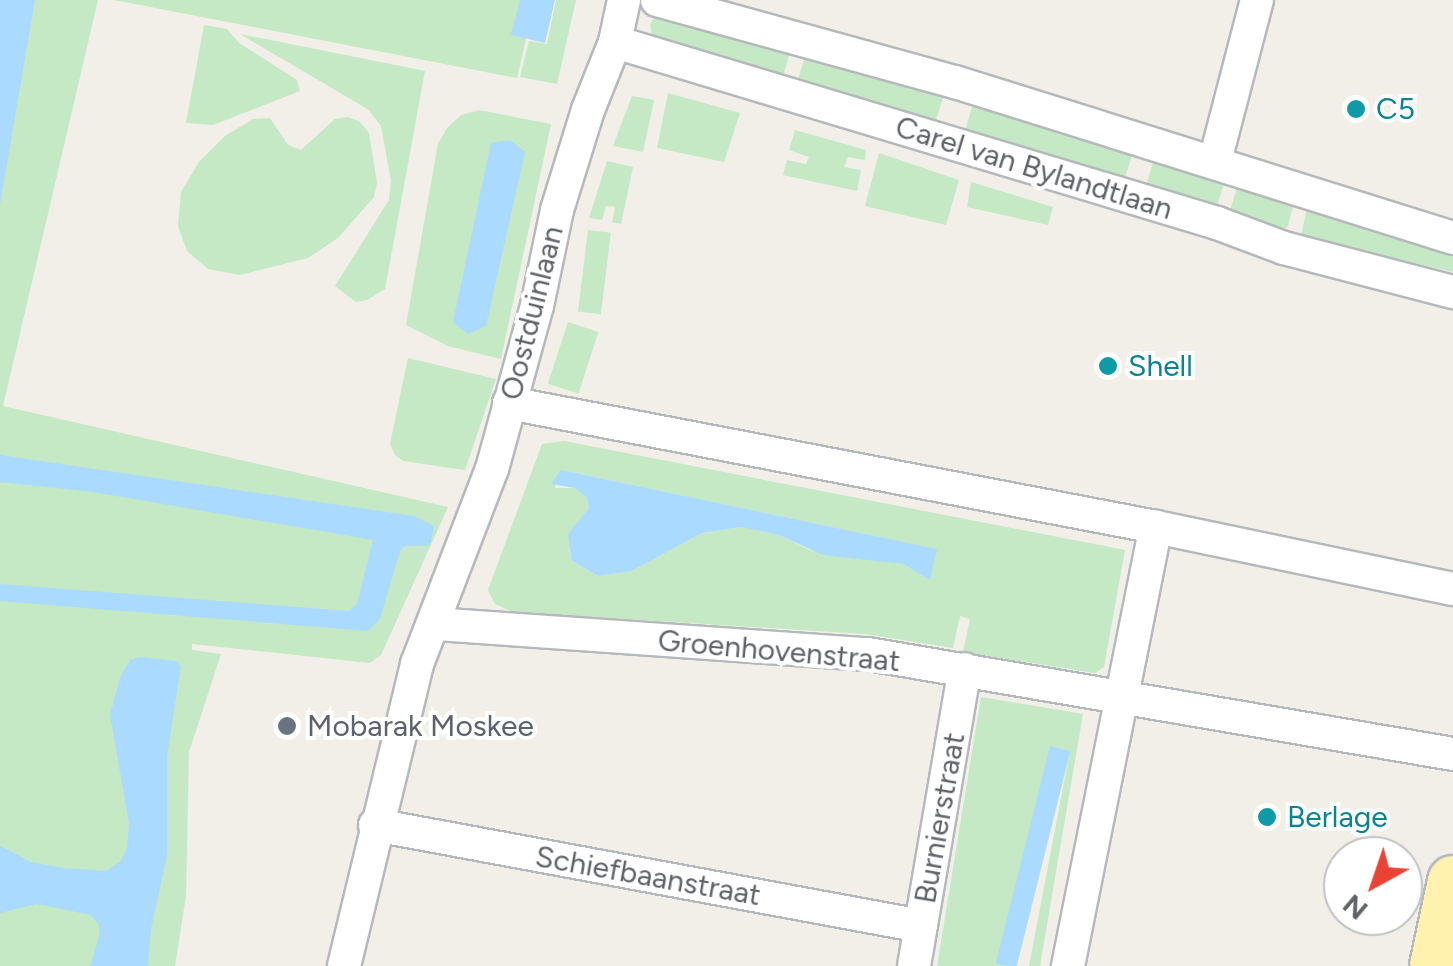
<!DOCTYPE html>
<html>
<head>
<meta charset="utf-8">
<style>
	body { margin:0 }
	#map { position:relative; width:1453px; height:966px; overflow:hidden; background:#f1efe8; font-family:Figtree,sans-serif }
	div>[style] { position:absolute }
	.green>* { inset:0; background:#c5e8c5; transform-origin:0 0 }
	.water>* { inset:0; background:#aadaff; transform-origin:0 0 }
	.roads { filter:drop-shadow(2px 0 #b5b8bc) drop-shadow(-2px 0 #b5b8bc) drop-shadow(0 2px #b5b8bc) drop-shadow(0 -2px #b5b8bc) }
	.minor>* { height:32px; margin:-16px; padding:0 16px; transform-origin:16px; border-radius:16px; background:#fff }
	.primary>* { height:50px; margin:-25px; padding:0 25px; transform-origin:25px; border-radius:25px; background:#fff2af }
	.dots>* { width:28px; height:28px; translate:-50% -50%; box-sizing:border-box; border:5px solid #fff; border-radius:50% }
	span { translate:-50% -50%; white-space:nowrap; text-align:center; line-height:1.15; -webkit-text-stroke:8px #fff; paint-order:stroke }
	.culture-label { font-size:30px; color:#0d838f }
	.left { translate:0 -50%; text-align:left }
	.street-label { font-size:30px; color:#5f6368 }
	.worship-label { font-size:30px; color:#5b616d }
	.north { position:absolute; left:1323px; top:836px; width:100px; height:100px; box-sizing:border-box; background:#fff; border:2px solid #bfc1c3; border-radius:50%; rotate:220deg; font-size:28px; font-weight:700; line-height:40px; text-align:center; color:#5f6368 }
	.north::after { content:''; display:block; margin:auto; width:35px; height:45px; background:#ea4335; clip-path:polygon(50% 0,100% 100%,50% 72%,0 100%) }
</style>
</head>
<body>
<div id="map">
	<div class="green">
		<div style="clip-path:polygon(0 0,98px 0,3px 406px,448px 507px,381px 655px,370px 663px,192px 644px,192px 650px,221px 654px,189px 752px,186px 896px,175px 966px,0 966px)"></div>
		<div style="clip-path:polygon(114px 0,535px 0,517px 78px)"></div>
		<div style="clip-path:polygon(556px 0,576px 0,557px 84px,520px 77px,529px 41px,547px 44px)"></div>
		<div style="clip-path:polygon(663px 6px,792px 45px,781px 84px,654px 46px,650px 24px)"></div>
		<div style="clip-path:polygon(204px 25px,227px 29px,239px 43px,297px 80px,300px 91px,213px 125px,186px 123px)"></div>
		<div style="clip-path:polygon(240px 34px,425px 71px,385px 289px,367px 300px,356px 302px,335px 286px,389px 200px,391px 181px,381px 126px,369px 110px)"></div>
		<div style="left:807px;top:50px;width:144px;height:41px;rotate:17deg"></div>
		<div style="clip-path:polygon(668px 93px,740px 113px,724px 162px,657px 148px)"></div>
		<div style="clip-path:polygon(632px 96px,654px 100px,643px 152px,613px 146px)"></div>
		<div style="left:974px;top:101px;width:167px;height:39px;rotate:17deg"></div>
		<div style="clip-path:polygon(479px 110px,551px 124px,501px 359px,448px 346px,406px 325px,438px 144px,447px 128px,461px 115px)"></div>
		<div style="clip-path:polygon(348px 117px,360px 122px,369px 133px,377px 183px,374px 197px,338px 238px,308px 258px,240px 275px,208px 269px,187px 251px,178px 226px,181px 192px,199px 162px,225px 136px,253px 119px,270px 118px,288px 145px,301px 150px,335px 119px)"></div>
		<div style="clip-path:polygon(795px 130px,866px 150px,865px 160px,848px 157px,844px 167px,861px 170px,857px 191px,783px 175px,787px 160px,806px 164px,809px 157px,789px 150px)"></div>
		<div style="clip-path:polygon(879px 153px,959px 180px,946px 225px,865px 206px)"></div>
		<div style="left:1155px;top:156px;width:74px;height:39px;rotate:17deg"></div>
		<div style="clip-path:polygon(607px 161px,633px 167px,621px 224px,612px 222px,615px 207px,606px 206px,602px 220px,589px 218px)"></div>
		<div style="clip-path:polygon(1239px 181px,1290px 197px,1293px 206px,1288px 226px,1279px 233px,1228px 217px)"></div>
		<div style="clip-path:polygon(971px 182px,1053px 207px,1048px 225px,967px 207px)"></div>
		<div style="clip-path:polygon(1308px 204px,1453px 249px,1453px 272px,1301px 236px)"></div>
		<div style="left:588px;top:230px;width:23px;height:82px;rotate:7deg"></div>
		<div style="left:568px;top:322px;width:32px;height:65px;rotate:18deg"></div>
		<div style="clip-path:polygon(408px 358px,496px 379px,465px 470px,403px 461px,395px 455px,390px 444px)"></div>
		<div style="clip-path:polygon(evenodd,564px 441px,1125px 550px,1104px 667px,1095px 673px,963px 652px,970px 619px,960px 616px,953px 648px,865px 634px,512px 612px,495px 604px,488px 590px,542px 444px,564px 441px,561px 470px,936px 549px,930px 579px,903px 564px,810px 550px,779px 535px,741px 527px,702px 533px,632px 571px,598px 576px,571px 560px,569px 550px,589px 508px,586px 497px,575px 488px,555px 488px,561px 470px)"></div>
		<div style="clip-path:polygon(981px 697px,1083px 714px,1040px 966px,1029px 966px,1070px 751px,1051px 747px,1008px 966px,937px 966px)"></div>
	</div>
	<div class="water">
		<div style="clip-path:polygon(0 0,35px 0,0 204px)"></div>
		<div style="clip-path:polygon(520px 0,555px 0,545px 43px,511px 35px)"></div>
		<div style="clip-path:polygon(510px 140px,525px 152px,486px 326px,468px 334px,453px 322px,491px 143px)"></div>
		<div style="clip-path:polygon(0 455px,414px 516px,434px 526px,431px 542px,428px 546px,405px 546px,400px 551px,380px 619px,368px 631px,0 601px,0 584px,349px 611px,357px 604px,373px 540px,93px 492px,0 482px)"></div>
		<div style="clip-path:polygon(561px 470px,937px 549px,930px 580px,903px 564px,823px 555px,779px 535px,741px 527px,702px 533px,632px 571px,598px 576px,571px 560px,568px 534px,589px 508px,586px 497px,575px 488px,551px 484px)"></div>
		<div style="clip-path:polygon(140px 657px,176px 661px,181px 666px,167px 756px,167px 856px,151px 929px,148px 966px,90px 966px,99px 937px,99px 925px,91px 915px,37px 904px,0 913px,0 846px,31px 862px,62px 868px,106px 871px,121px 861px,127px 848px,129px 823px,110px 715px,120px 678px,130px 660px)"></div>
		<div style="left:1050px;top:746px;width:21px;height:224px;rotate:14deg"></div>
	</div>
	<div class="roads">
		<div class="minor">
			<div style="left:657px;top:0;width:309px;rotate:15.4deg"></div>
			<div style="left:955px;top:82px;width:522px;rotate:17.39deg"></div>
			<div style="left:615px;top:42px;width:629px;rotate:16.73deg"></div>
			<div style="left:1217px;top:223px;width:72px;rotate:20.5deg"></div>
			<div style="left:1284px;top:248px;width:175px;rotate:14.6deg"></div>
			<div style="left:1215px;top:161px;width:166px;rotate:-75.4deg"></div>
			<div style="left:509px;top:403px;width:659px;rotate:10.85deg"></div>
			<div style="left:1156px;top:527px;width:303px;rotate:11.8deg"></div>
			<div style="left:435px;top:624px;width:434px;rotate:4deg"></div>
			<div style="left:868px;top:654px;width:593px;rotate:9.7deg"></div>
			<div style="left:375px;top:825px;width:555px;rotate:10.48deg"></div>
			<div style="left:344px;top:966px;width:311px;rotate:-76.4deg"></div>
			<div style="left:417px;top:664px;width:209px;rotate:-69deg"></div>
			<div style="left:492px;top:469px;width:169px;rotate:-74.6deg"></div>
			<div style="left:537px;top:306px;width:98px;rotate:-78.2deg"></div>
			<div style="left:557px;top:210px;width:105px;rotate:-72.8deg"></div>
			<div style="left:588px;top:110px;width:73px;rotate:-68.3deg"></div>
			<div style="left:615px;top:42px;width:43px;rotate:-77.9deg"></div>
			<div style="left:914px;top:966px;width:301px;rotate:-80.3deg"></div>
			<div style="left:1068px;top:966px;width:448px;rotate:-78.7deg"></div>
		</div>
		<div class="primary">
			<div style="left:1435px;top:966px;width:87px;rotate:-78deg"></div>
		</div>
	</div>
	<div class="dots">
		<div style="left:1356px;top:109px;background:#0f9aa8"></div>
		<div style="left:1108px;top:366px;background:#0f9aa8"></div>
		<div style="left:287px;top:726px;background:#6b7280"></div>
		<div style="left:1267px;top:817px;background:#0f9aa8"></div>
	</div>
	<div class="culture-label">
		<span class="left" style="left:1376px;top:109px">C5</span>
		<span class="left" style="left:1128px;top:366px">Shell</span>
		<span class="left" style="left:1287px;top:817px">Berlage</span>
	</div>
	<div class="street-label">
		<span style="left:1034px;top:168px;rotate:17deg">Carel van Bylandtlaan</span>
		<span style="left:532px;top:313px;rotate:-76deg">Oostduinlaan</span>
		<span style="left:779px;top:651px;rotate:5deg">Groenhovenstraat</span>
		<span style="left:940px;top:818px;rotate:-80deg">Burnierstraat</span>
		<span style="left:648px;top:876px;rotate:10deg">Schiefbaanstraat</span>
	</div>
	<div class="worship-label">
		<span class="left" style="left:307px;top:726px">Mobarak Moskee</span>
	</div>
	<div class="north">N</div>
</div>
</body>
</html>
